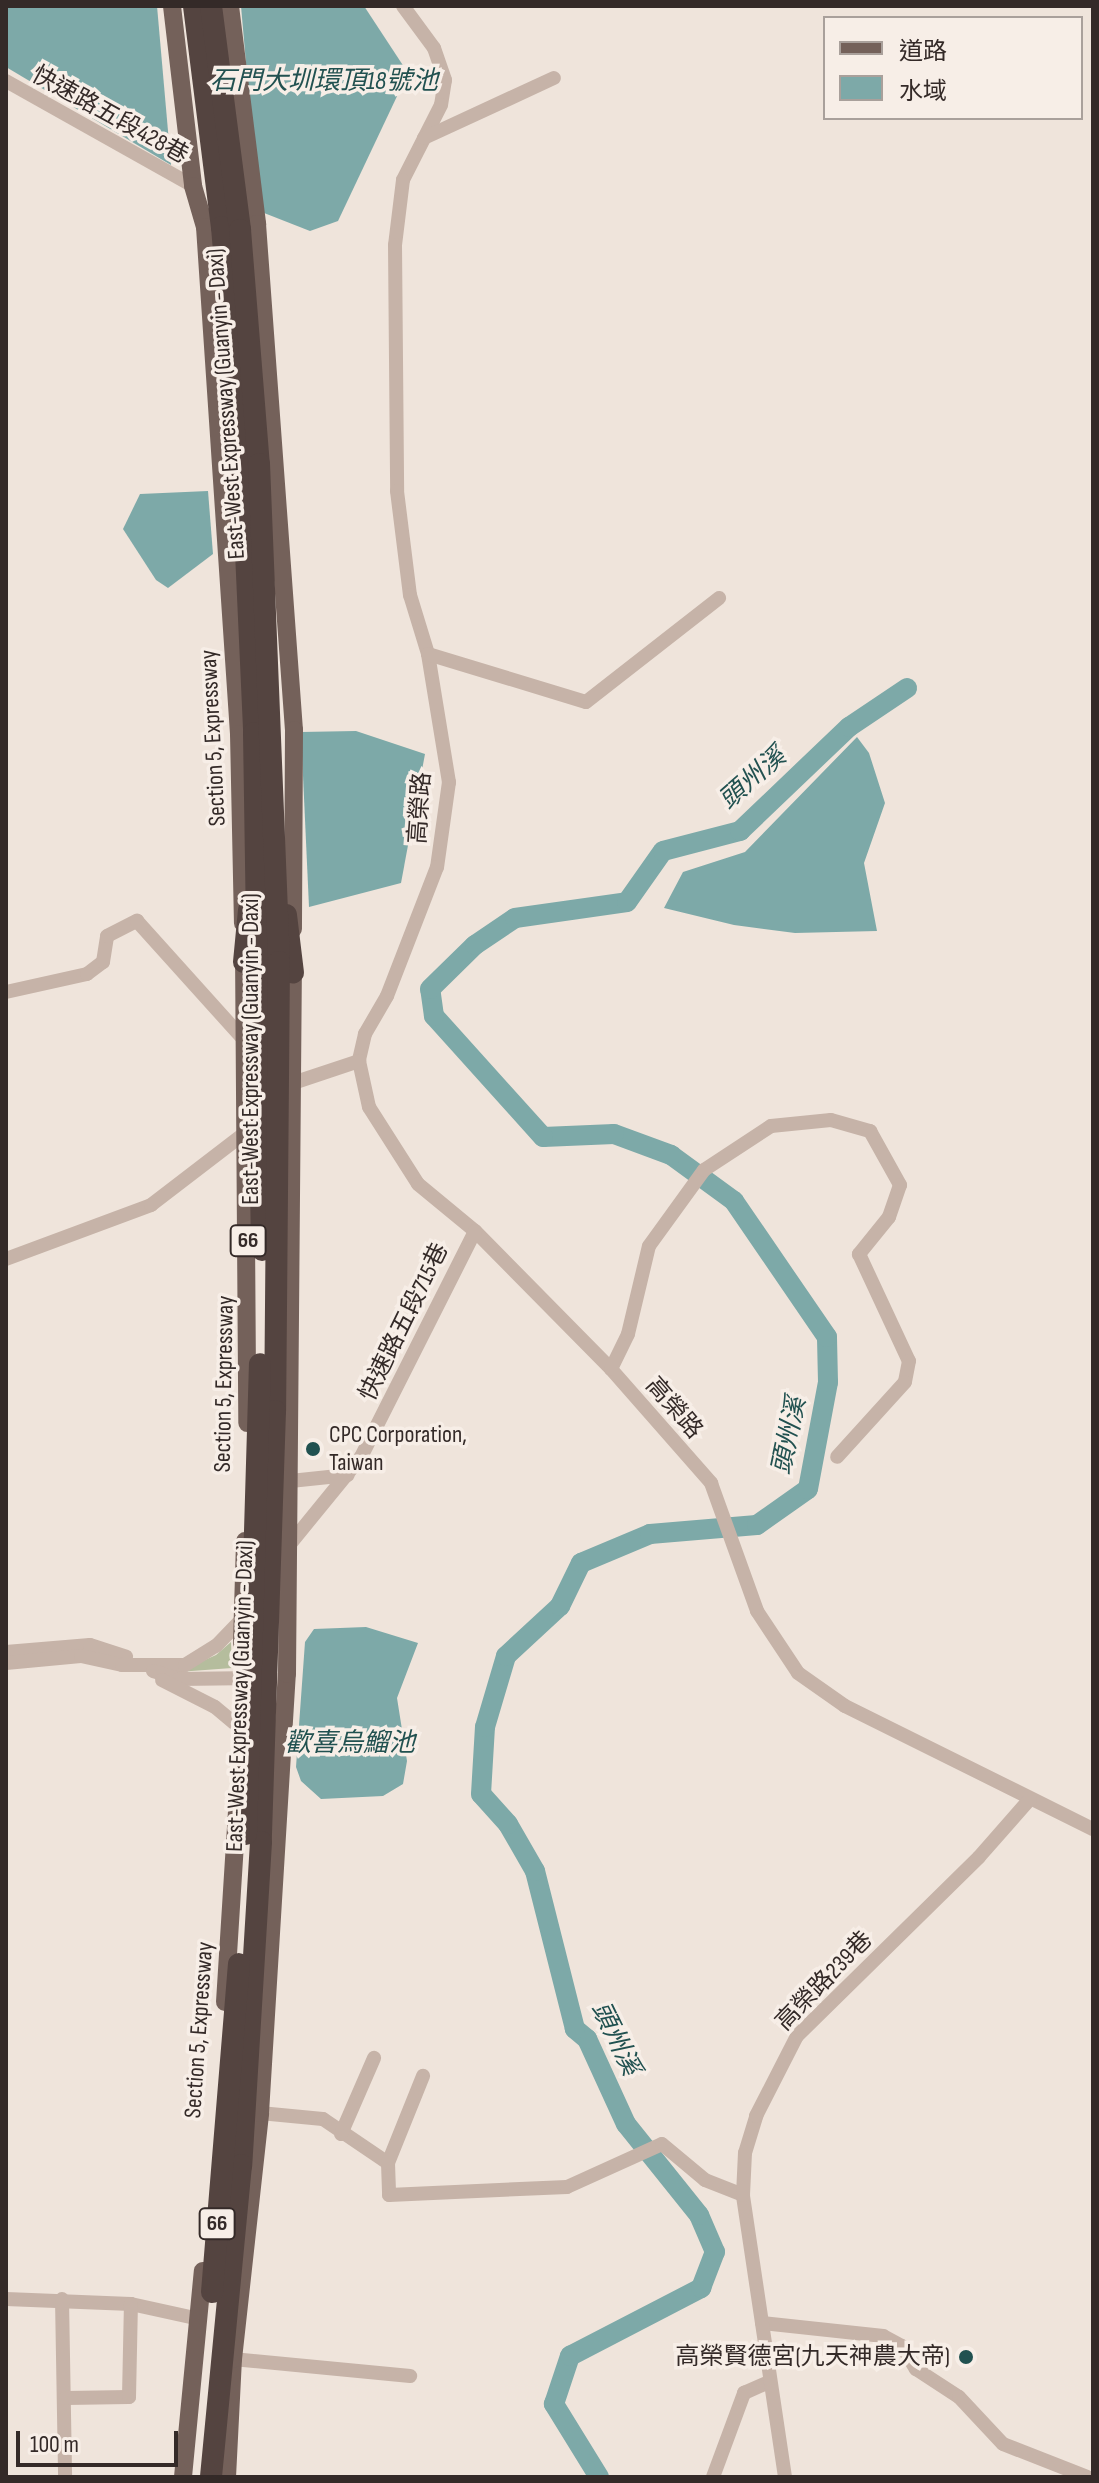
<!DOCTYPE html>
<html>
<head>
<meta charset="utf-8">
<style>
	body { margin:0 }
	#map { position:relative; width:1099px; height:2483px; overflow:hidden; background:#efe4db; font-family:"Sofia Sans Condensed","Noto Sans TC",sans-serif }
	div>[style] { position:absolute }
	.green>* { inset:0; background:#b5bd9d }
	.water>* { inset:0; background:#7da9a8 }
	.river>* { height:20px; margin:-10px; padding:0 10px; transform-origin:10px; border-radius:10px; background:#7da9a8 }
	.minor>* { height:14px; margin:-7px; padding:0 7px; transform-origin:7px; border-radius:7px; background:#c6b3a8 }
	.major>* { height:18px; margin:-9px; padding:0 9px; transform-origin:9px; border-radius:9px; background:#74615a }
	.highway>* { height:22px; margin:-11px; padding:0 11px; transform-origin:11px; border-radius:11px; background:#544440 }
	.highway-bridge>* { height:22px; margin:-11px; padding:0 11px; transform-origin:11px; border-radius:11px; background:#544440 }
	.dots>* { width:22px; height:22px; translate:-50% -50%; box-sizing:border-box; border:4px solid #f7eee7; border-radius:50% }
	span { translate:-50% -50%; white-space:nowrap; text-align:center; line-height:1.15; -webkit-text-stroke:7px #f7eee7; paint-order:stroke }
	.shield-label span { padding:2px 6px; background:#f7eee7; border:2px solid; border-radius:6px; -webkit-text-stroke-width:0 }
	.shield-label { font-size:22px; color:#342a28; font-weight:700 }
	.street-label { font-size:24px; color:#342a28 }
	.poi-label { font-size:24px; color:#342a28 }
	.left { translate:0 -50%; text-align:left }
	.right { translate:-100% -50%; text-align:right }
	.water-label { font-size:26px; color:#215150; font-style:italic }
	.frame { position:absolute; inset:0; border:8px solid #342a28; pointer-events:none }
	.legend { position:absolute; left:823px; top:16px; width:260px; height:104px; box-sizing:border-box; background:#f7eee7; border:2px solid #a9a09b; margin:0; padding:10px 14px; list-style:none; font-size:24px; color:#342a28 }
	.legend li { display:flex; align-items:center; gap:16px; height:40px }
	.legend b { width:40px; border:2px solid #a9a09b }
	.scale { position:absolute; left:16px; top:2431px; width:162px; height:36px; box-sizing:border-box; border:4px solid #342a28; border-top:0; padding-left:10px; font-size:24px; line-height:28px; white-space:nowrap; color:#342a28; -webkit-text-stroke:6px #f7eee7; paint-order:stroke }
</style>
</head>
<body>
<div id="map">
	<div class="green">
		<div style="clip-path:polygon(231px 1642px,232px 1668px,178px 1672px,216px 1655px)"></div>
	</div>
	<div class="water">
		<div style="clip-path:polygon(6px 6px,157px 6px,171px 165px,6px 67px)"></div>
		<div style="clip-path:polygon(241px 6px,364px 6px,408px 73px,338px 221px,310px 231px,259px 211px)"></div>
		<div style="clip-path:polygon(208px 491px,213px 554px,168px 588px,156px 580px,123px 529px,140px 494px)"></div>
		<div style="clip-path:polygon(356px 731px,425px 754px,401px 883px,309px 907px,301px 732px)"></div>
		<div style="clip-path:polygon(857px 737px,869px 753px,885px 803px,864px 863px,877px 931px,795px 933px,734px 925px,664px 908px,683px 872px,745px 852px)"></div>
		<div style="clip-path:polygon(366px 1627px,418px 1643px,397px 1698px,407px 1761px,403px 1784px,383px 1796px,321px 1799px,301px 1781px,296px 1767px,305px 1642px,314px 1629px)"></div>
	</div>
	<div class="river">
		<div style="left:599px;top:2477px;width:86px;rotate:-121.7deg"></div>
		<div style="left:554px;top:2404px;width:51px;rotate:-71.6deg"></div>
		<div style="left:570px;top:2356px;width:148px;rotate:-27.4deg"></div>
		<div style="left:701px;top:2288px;width:39px;rotate:-69deg"></div>
		<div style="left:715px;top:2252px;width:40px;rotate:-113.4deg"></div>
		<div style="left:699px;top:2215px;width:117px;rotate:-128.7deg"></div>
		<div style="left:626px;top:2124px;width:94px;rotate:-114.6deg"></div>
		<div style="left:587px;top:2039px;width:16px;rotate:-140deg"></div>
		<div style="left:575px;top:2029px;width:163px;rotate:-104.2deg"></div>
		<div style="left:535px;top:1871px;width:54px;rotate:-119.9deg"></div>
		<div style="left:508px;top:1824px;width:40px;rotate:-132deg"></div>
		<div style="left:481px;top:1794px;width:67px;rotate:-86.6deg"></div>
		<div style="left:485px;top:1727px;width:74px;rotate:-73.5deg"></div>
		<div style="left:506px;top:1656px;width:74px;rotate:-42.8deg"></div>
		<div style="left:560px;top:1606px;width:48px;rotate:-64deg"></div>
		<div style="left:581px;top:1563px;width:75px;rotate:-22.8deg"></div>
		<div style="left:650px;top:1534px;width:107px;rotate:-4.8deg"></div>
		<div style="left:757px;top:1525px;width:62px;rotate:-35.2deg"></div>
		<div style="left:808px;top:1489px;width:109px;rotate:-79.4deg"></div>
		<div style="left:828px;top:1382px;width:45px;rotate:-91.3deg"></div>
		<div style="left:827px;top:1337px;width:165px;rotate:-124.4deg"></div>
		<div style="left:734px;top:1201px;width:78px;rotate:-143.9deg"></div>
		<div style="left:671px;top:1155px;width:61px;rotate:-159.8deg"></div>
		<div style="left:614px;top:1134px;width:71px;rotate:177.6deg"></div>
		<div style="left:543px;top:1137px;width:163px;rotate:-132deg"></div>
		<div style="left:434px;top:1016px;width:27px;rotate:-98deg"></div>
		<div style="left:430px;top:989px;width:63px;rotate:-44.4deg"></div>
		<div style="left:475px;top:945px;width:48px;rotate:-34deg"></div>
		<div style="left:515px;top:918px;width:113px;rotate:-8.1deg"></div>
		<div style="left:627px;top:902px;width:62px;rotate:-54.8deg"></div>
		<div style="left:663px;top:851px;width:80px;rotate:-14.6deg"></div>
		<div style="left:740px;top:831px;width:151px;rotate:-43.7deg"></div>
		<div style="left:849px;top:727px;width:70px;rotate:-33.9deg"></div>
	</div>
	<div class="minor">
		<div style="left:403px;top:6px;width:52px;rotate:53.6deg"></div>
		<div style="left:434px;top:48px;width:34px;rotate:71deg"></div>
		<div style="left:445px;top:80px;width:25px;rotate:99deg"></div>
		<div style="left:441px;top:105px;width:84px;rotate:116.9deg"></div>
		<div style="left:403px;top:180px;width:65px;rotate:97deg"></div>
		<div style="left:395px;top:245px;width:246px;rotate:89.5deg"></div>
		<div style="left:397px;top:491px;width:105px;rotate:82.9deg"></div>
		<div style="left:410px;top:595px;width:62px;rotate:73deg"></div>
		<div style="left:428px;top:654px;width:130px;rotate:80.7deg"></div>
		<div style="left:449px;top:782px;width:86px;rotate:98deg"></div>
		<div style="left:437px;top:867px;width:138px;rotate:111.2deg"></div>
		<div style="left:387px;top:996px;width:44px;rotate:120.1deg"></div>
		<div style="left:365px;top:1034px;width:28px;rotate:103deg"></div>
		<div style="left:359px;top:1061px;width:47px;rotate:77.7deg"></div>
		<div style="left:369px;top:1107px;width:91px;rotate:57.5deg"></div>
		<div style="left:418px;top:1184px;width:74px;rotate:39.5deg"></div>
		<div style="left:475px;top:1231px;width:194px;rotate:45.4deg"></div>
		<div style="left:611px;top:1369px;width:152px;rotate:48.7deg"></div>
		<div style="left:711px;top:1483px;width:136px;rotate:70.2deg"></div>
		<div style="left:757px;top:1611px;width:74px;rotate:56.5deg"></div>
		<div style="left:798px;top:1673px;width:57px;rotate:35.1deg"></div>
		<div style="left:845px;top:1706px;width:277px;rotate:26.4deg"></div>
		<div style="left:6px;top:81px;width:214px;rotate:29.3deg"></div>
		<div style="left:424px;top:138px;width:143px;rotate:-24.8deg"></div>
		<div style="left:428px;top:654px;width:165px;rotate:16.9deg"></div>
		<div style="left:586px;top:702px;width:169px;rotate:-38deg"></div>
		<div style="left:6px;top:992px;width:83px;rotate:-12.5deg"></div>
		<div style="left:87px;top:974px;width:20px;rotate:-37deg"></div>
		<div style="left:103px;top:962px;width:26px;rotate:-81deg"></div>
		<div style="left:107px;top:936px;width:34px;rotate:-27deg"></div>
		<div style="left:137px;top:921px;width:164px;rotate:48deg"></div>
		<div style="left:293px;top:1083px;width:70px;rotate:-18.4deg"></div>
		<div style="left:6px;top:1259px;width:155px;rotate:-20.4deg"></div>
		<div style="left:151px;top:1205px;width:120px;rotate:-37.5deg"></div>
		<div style="left:611px;top:1369px;width:39px;rotate:-64deg"></div>
		<div style="left:628px;top:1334px;width:90px;rotate:-76.6deg"></div>
		<div style="left:649px;top:1246px;width:94px;rotate:-54.1deg"></div>
		<div style="left:704px;top:1170px;width:80px;rotate:-33.3deg"></div>
		<div style="left:771px;top:1126px;width:60px;rotate:-5.7deg"></div>
		<div style="left:831px;top:1120px;width:41px;rotate:15.8deg"></div>
		<div style="left:870px;top:1131px;width:62px;rotate:60.9deg"></div>
		<div style="left:900px;top:1185px;width:34px;rotate:109deg"></div>
		<div style="left:889px;top:1217px;width:48px;rotate:129deg"></div>
		<div style="left:859px;top:1254px;width:118px;rotate:65deg"></div>
		<div style="left:909px;top:1361px;width:21px;rotate:101deg"></div>
		<div style="left:905px;top:1382px;width:101px;rotate:132.2deg"></div>
		<div style="left:281px;top:1482px;width:67px;rotate:-6deg"></div>
		<div style="left:290px;top:1544px;width:112px;rotate:-50.8deg"></div>
		<div style="left:361px;top:1457px;width:253px;rotate:-63.2deg"></div>
		<div style="left:6px;top:1652px;width:84px;rotate:-4.8deg"></div>
		<div style="left:90px;top:1645px;width:38px;rotate:18deg"></div>
		<div style="left:6px;top:1663px;width:75px;rotate:-5.3deg"></div>
		<div style="left:81px;top:1656px;width:42px;rotate:12.4deg"></div>
		<div style="left:122px;top:1665px;width:63px"></div>
		<div style="left:185px;top:1665px;width:36px;rotate:-32deg"></div>
		<div style="left:216px;top:1646px;width:36px;rotate:-46deg"></div>
		<div style="left:153px;top:1671px;width:27px;rotate:17deg"></div>
		<div style="left:179px;top:1679px;width:80px;rotate:-0.7deg"></div>
		<div style="left:162px;top:1680px;width:59px;rotate:27deg"></div>
		<div style="left:215px;top:1707px;width:33px;rotate:40deg"></div>
		<div style="left:260px;top:2113px;width:63px;rotate:5.4deg"></div>
		<div style="left:323px;top:2119px;width:78px;rotate:34.1deg"></div>
		<div style="left:388px;top:2163px;width:32px;rotate:88deg"></div>
		<div style="left:389px;top:2195px;width:178px;rotate:-2.6deg"></div>
		<div style="left:567px;top:2187px;width:104px;rotate:-24.4deg"></div>
		<div style="left:662px;top:2144px;width:56px;rotate:39.9deg"></div>
		<div style="left:705px;top:2180px;width:41px;rotate:21.5deg"></div>
		<div style="left:341px;top:2134px;width:83px;rotate:-66.5deg"></div>
		<div style="left:388px;top:2163px;width:94px;rotate:-68.1deg"></div>
		<div style="left:6px;top:2299px;width:125px;rotate:2.3deg"></div>
		<div style="left:131px;top:2304px;width:70px;rotate:12.4deg"></div>
		<div style="left:62px;top:2299px;width:178px;rotate:89deg"></div>
		<div style="left:762px;top:2323px;width:122px;rotate:6.1deg"></div>
		<div style="left:883px;top:2336px;width:21px;rotate:28deg"></div>
		<div style="left:902px;top:2346px;width:27px;rotate:59deg"></div>
		<div style="left:916px;top:2369px;width:51px;rotate:33.1deg"></div>
		<div style="left:959px;top:2397px;width:64px;rotate:46.9deg"></div>
		<div style="left:1003px;top:2444px;width:90px;rotate:21.4deg"></div>
		<div style="left:233px;top:2359px;width:178px;rotate:5.5deg"></div>
		<div style="left:66px;top:2398px;width:63px;rotate:-0.9deg"></div>
		<div style="left:129px;top:2397px;width:93px;rotate:-88.8deg"></div>
		<div style="left:713px;top:2477px;width:90px;rotate:-69.7deg"></div>
		<div style="left:744px;top:2393px;width:27px;rotate:-24deg"></div>
		<div style="left:785px;top:2477px;width:285px;rotate:-98.5deg"></div>
		<div style="left:743px;top:2195px;width:42px;rotate:-87.3deg"></div>
		<div style="left:745px;top:2153px;width:39px;rotate:-73deg"></div>
		<div style="left:756px;top:2116px;width:90px;rotate:-62.9deg"></div>
		<div style="left:797px;top:2036px;width:255px;rotate:-44.5deg"></div>
		<div style="left:979px;top:1857px;width:77px;rotate:-48.7deg"></div>
	</div>
	<div class="major">
		<div style="left:172px;top:6px;width:181px;rotate:83.3deg"></div>
		<div style="left:193px;top:186px;width:43px;rotate:73.7deg"></div>
		<div style="left:205px;top:227px;width:508px;rotate:86.16deg"></div>
		<div style="left:239px;top:734px;width:189px;rotate:88.8deg"></div>
		<div style="left:230px;top:6px;width:220px;rotate:82.9deg"></div>
		<div style="left:257px;top:224px;width:507px;rotate:85.82deg"></div>
		<div style="left:294px;top:730px;width:199px;rotate:90.3deg"></div>
		<div style="left:244px;top:949px;width:474px;rotate:89.6deg"></div>
		<div style="left:242px;top:1643px;width:102px;rotate:-88.3deg"></div>
		<div style="left:225px;top:2002px;width:190px;rotate:-86.4deg"></div>
		<div style="left:183px;top:2477px;width:207px;rotate:-84.5deg"></div>
		<div style="left:227px;top:2477px;width:118px;rotate:-87.1deg"></div>
		<div style="left:233px;top:2359px;width:247px;rotate:-83.7deg"></div>
		<div style="left:260px;top:2113px;width:440px;rotate:-86.5deg"></div>
		<div style="left:287px;top:1674px;width:712px;rotate:-89.52deg"></div>
	</div>
	<div class="highway">
		<div style="left:286px;top:915px;width:58px;rotate:83.1deg"></div>
		<div style="left:244px;top:962px;width:52px;rotate:-84.5deg"></div>
	</div>
	<div class="highway-bridge">
		<div style="left:194px;top:6px;width:223px;rotate:82.8deg"></div>
		<div style="left:222px;top:227px;width:238px;rotate:85.2deg"></div>
		<div style="left:242px;top:464px;width:269px;rotate:87.4deg"></div>
		<div style="left:254px;top:733px;width:517px;rotate:89.11deg"></div>
		<div style="left:211px;top:6px;width:226px;rotate:82.6deg"></div>
		<div style="left:240px;top:230px;width:235px;rotate:85.4deg"></div>
		<div style="left:259px;top:464px;width:498px;rotate:87.7deg"></div>
		<div style="left:279px;top:962px;width:449px;rotate:90.5deg"></div>
		<div style="left:275px;top:1411px;width:431px;rotate:91.9deg"></div>
		<div style="left:261px;top:1842px;width:324px;rotate:93.5deg"></div>
		<div style="left:241px;top:2165px;width:313px;rotate:95.5deg"></div>
		<div style="left:246px;top:1834px;width:470px;rotate:-88.3deg"></div>
		<div style="left:212px;top:2292px;width:329px;rotate:-85.3deg"></div>
	</div>
	<div class="dots">
		<div style="left:313px;top:1449px;background:#215150"></div>
		<div style="left:966px;top:2357px;background:#215150"></div>
	</div>
	<div class="shield-label">
		<span style="left:248px;top:1241px">66</span>
		<span style="left:217px;top:2224px">66</span>
	</div>
	<div class="street-label">
		<span style="left:110px;top:115px;rotate:29deg">快速路五段428巷</span>
		<span style="left:226px;top:404px;rotate:-94deg">East-West Expressway (Guanyin - Daxi)</span>
		<span style="left:213px;top:738px;rotate:-93deg">Section 5, Expressway</span>
		<span style="left:420px;top:808px;rotate:-86deg">高榮路</span>
		<span style="left:251px;top:1049px;rotate:-90deg">East-West Expressway (Guanyin - Daxi)</span>
		<span style="left:404px;top:1322px;rotate:-64deg">快速路五段715巷</span>
		<span style="left:224px;top:1384px;rotate:-89deg">Section 5, Expressway</span>
		<span style="left:674px;top:1408px;rotate:49deg">高榮路</span>
		<span style="left:240px;top:1696px;rotate:-88deg">East-West Expressway (Guanyin - Daxi)</span>
		<span style="left:824px;top:1981px;rotate:-46deg">高榮路239巷</span>
		<span style="left:199px;top:2030px;rotate:-86deg">Section 5, Expressway</span>
	</div>
	<div class="poi-label">
		<span class="left" style="left:329px;top:1449px">CPC Corporation,<br>Taiwan</span>
		<span class="right" style="left:950px;top:2357px">高榮賢德宮(九天神農大帝)</span>
	</div>
	<div class="water-label">
		<span style="left:324px;top:82px">石門大圳環頂18號池</span>
		<span style="left:753px;top:779px;rotate:-41deg">頭州溪</span>
		<span style="left:790px;top:1436px;rotate:-78deg">頭州溪</span>
		<span style="left:350px;top:1744px">歡喜烏鰡池</span>
		<span style="left:615px;top:2039px;rotate:64deg">頭州溪</span>
	</div>
	<div class="frame"></div>
	<ul class="legend">
	<li><b style="height:10px;background:#74615a"></b>道路</li>
	<li><b style="height:22px;background:#7da9a8"></b>水域</li>
	</ul>
	<div class="scale">100 m</div>
</div>
</body>
</html>
